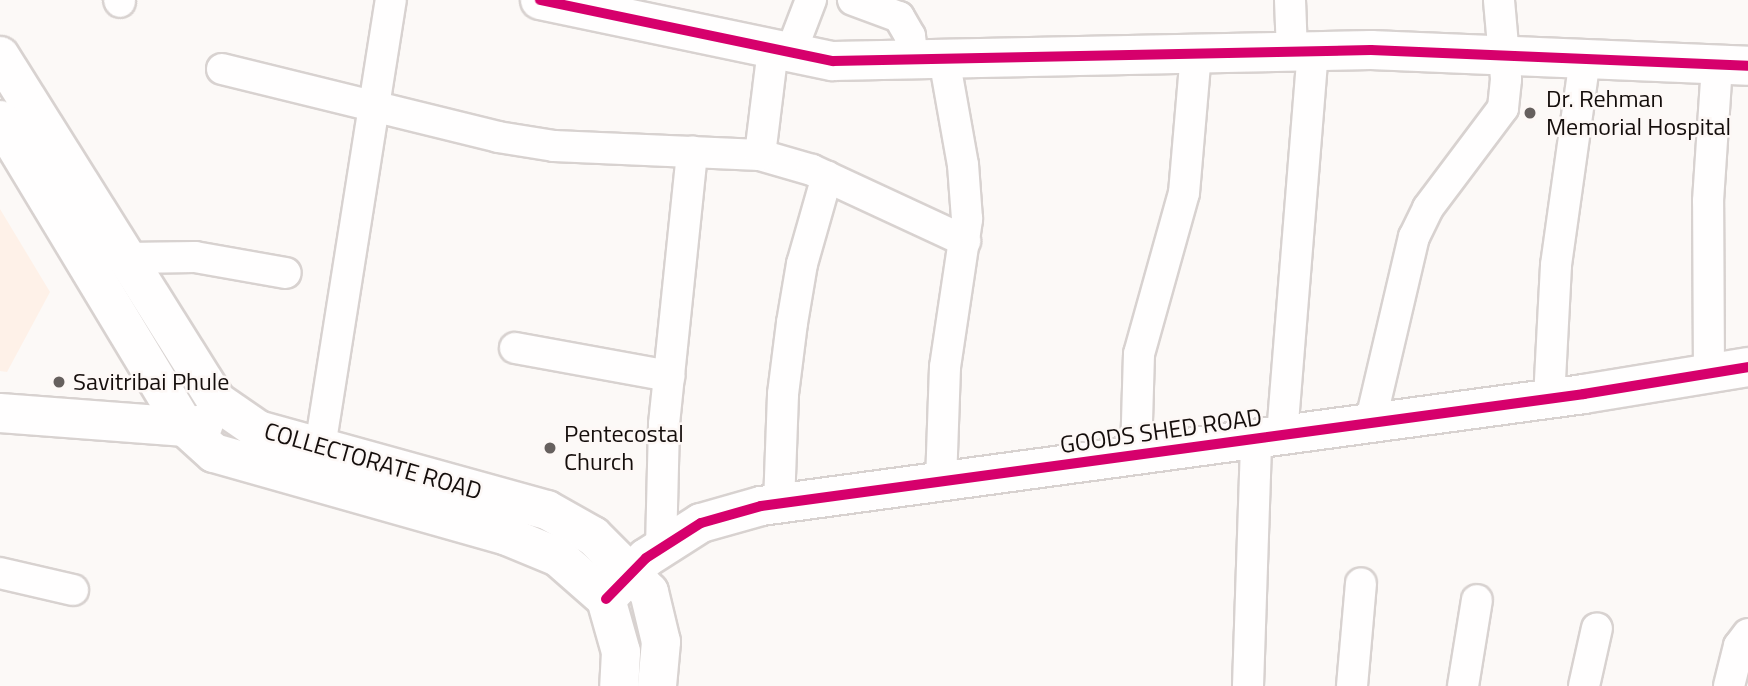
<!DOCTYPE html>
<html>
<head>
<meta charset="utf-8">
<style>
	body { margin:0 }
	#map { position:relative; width:1748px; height:686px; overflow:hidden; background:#fcf9f7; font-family:"Titillium Web",sans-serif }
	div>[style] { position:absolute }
	.commercial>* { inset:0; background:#fef1e8 }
	.roads { filter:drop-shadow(2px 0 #d8d2d0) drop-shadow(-2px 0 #d8d2d0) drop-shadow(0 2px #d8d2d0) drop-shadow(0 -2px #d8d2d0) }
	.street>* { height:30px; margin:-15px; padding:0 15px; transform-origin:15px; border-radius:15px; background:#fffefe }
	.secondary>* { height:38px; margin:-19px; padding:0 19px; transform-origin:19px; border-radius:19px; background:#fffefe }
	.cycleway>* { height:10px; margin:-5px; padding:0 5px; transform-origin:5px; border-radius:5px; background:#d6006c }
	.dots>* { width:19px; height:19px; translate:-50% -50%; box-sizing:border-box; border:4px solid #fdf8f6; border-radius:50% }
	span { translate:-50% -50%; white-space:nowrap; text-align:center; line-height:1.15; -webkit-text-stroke:5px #fdf8f6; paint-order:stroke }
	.poi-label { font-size:24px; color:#150e0c }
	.left { translate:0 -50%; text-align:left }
	.street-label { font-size:24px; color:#150e0c }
</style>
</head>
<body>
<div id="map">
	<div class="commercial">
		<div style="clip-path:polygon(0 209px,50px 292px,7px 372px,0 371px)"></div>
	</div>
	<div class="roads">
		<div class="street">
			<div style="left:119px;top:0;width:2px;rotate:63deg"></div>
			<div style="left:853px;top:0;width:49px;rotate:20.3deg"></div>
			<div style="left:899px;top:17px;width:22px;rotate:60deg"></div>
			<div style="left:910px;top:36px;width:23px;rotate:83deg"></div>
			<div style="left:1290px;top:0;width:51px;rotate:87.8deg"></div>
			<div style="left:791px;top:52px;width:56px;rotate:-69deg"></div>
			<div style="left:222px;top:69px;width:284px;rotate:13.8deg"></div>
			<div style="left:498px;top:137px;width:57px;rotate:9.1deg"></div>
			<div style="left:554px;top:146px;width:206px;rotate:2.5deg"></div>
			<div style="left:760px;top:155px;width:54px;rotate:16.1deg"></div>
			<div style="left:812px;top:170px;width:169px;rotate:24.9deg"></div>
			<div style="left:760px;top:155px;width:107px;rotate:-83deg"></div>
			<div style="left:127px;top:258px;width:68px;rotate:-0.8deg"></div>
			<div style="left:195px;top:257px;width:92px;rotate:10deg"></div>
			<div style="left:515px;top:348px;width:157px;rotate:10.3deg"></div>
			<div style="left:1709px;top:374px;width:173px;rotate:-90.3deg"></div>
			<div style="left:1708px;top:201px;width:136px;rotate:-86.2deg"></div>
			<div style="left:1549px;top:399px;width:134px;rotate:-87deg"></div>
			<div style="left:1556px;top:265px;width:208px;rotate:-82deg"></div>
			<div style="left:1370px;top:424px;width:192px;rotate:-76.8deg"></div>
			<div style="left:1414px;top:237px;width:32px;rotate:-64deg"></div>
			<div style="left:1428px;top:208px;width:125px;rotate:-53.1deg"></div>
			<div style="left:1503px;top:108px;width:29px;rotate:-84deg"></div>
			<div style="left:1506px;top:79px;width:79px;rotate:-95.1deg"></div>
			<div style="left:1282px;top:435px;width:385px;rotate:-85.4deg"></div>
			<div style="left:320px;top:447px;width:453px;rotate:-81deg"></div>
			<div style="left:1136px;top:455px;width:101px;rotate:-88.3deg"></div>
			<div style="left:1139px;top:354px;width:167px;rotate:-74.4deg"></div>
			<div style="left:1184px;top:193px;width:141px;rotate:-85.1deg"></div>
			<div style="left:941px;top:482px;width:115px;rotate:-88deg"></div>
			<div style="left:945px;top:367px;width:150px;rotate:-81.5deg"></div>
			<div style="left:967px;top:219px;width:54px;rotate:-94.2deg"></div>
			<div style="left:963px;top:165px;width:109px;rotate:-100.1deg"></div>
			<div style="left:779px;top:504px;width:110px;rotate:-87.9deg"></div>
			<div style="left:783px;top:394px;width:72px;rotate:-82.8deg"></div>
			<div style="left:792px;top:323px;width:60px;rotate:-80.4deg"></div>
			<div style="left:802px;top:264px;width:91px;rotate:-74.1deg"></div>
			<div style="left:661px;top:548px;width:124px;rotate:-88.6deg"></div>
			<div style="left:664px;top:424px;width:274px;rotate:-84.1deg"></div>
			<div style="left:0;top:573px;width:75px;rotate:13.1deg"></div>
			<div style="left:1248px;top:686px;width:247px;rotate:-88.1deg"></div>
			<div style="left:1352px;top:686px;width:103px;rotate:-85deg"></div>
			<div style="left:1463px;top:686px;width:87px;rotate:-80.8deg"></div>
			<div style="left:1584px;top:686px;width:59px;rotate:-77.4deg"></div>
			<div style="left:1729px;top:686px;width:41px;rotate:-76deg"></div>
			<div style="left:1739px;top:646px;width:15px;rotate:-53deg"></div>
		</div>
		<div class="secondary">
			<div style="left:540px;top:0;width:299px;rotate:11.8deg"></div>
			<div style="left:833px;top:61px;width:538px;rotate:-1.17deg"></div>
			<div style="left:1371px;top:50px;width:377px;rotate:2.4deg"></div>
			<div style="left:0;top:56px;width:407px;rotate:57.9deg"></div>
			<div style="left:216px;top:401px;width:51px;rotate:34.6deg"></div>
			<div style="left:258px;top:430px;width:300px;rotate:15.5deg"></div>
			<div style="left:547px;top:510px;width:53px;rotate:29.5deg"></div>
			<div style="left:593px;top:536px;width:79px;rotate:45deg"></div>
			<div style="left:649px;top:592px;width:51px;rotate:76.5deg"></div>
			<div style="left:661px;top:642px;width:44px;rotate:95.2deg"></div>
			<div style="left:0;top:120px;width:358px;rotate:58.9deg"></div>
			<div style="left:185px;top:427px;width:39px;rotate:42deg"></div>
			<div style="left:214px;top:453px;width:305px;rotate:15.8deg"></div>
			<div style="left:507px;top:536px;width:55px;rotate:22.4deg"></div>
			<div style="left:558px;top:557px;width:64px;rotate:41.2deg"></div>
			<div style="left:606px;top:599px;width:55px;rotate:74.2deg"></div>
			<div style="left:621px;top:652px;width:34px;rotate:93deg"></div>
			<div style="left:0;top:413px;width:186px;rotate:4.3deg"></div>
			<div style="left:185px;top:427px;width:19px;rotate:-9deg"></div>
			<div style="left:606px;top:599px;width:57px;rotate:-45.7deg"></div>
			<div style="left:646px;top:558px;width:65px;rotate:-32.5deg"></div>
			<div style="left:701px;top:523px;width:62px;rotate:-15.8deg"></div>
			<div style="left:761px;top:506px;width:831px;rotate:-7.75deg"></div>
			<div style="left:1584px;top:394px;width:166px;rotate:-9.3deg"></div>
		</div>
	</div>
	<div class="cycleway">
		<div style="left:540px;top:0;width:299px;rotate:11.8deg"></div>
		<div style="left:833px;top:61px;width:538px;rotate:-1.17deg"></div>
		<div style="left:1371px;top:50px;width:377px;rotate:2.4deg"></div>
		<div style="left:606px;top:599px;width:57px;rotate:-45.7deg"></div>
		<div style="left:646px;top:558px;width:65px;rotate:-32.5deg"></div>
		<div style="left:701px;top:523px;width:62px;rotate:-15.8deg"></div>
		<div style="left:761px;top:506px;width:831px;rotate:-7.75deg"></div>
		<div style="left:1584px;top:394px;width:166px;rotate:-9.3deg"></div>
	</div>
	<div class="dots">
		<div style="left:1530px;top:113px;background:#66605e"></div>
		<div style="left:59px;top:382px;background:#66605e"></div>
		<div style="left:550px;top:448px;background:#66605e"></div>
	</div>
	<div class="poi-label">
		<span class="left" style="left:1546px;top:113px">Dr. Rehman<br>Memorial Hospital</span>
		<span class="left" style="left:73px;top:382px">Savitribai Phule</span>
		<span class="left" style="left:564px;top:448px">Pentecostal<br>Church</span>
	</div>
	<div class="street-label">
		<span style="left:1161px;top:431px;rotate:-8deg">GOODS SHED ROAD</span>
		<span style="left:373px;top:461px;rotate:16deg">COLLECTORATE ROAD</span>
	</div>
</div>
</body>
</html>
